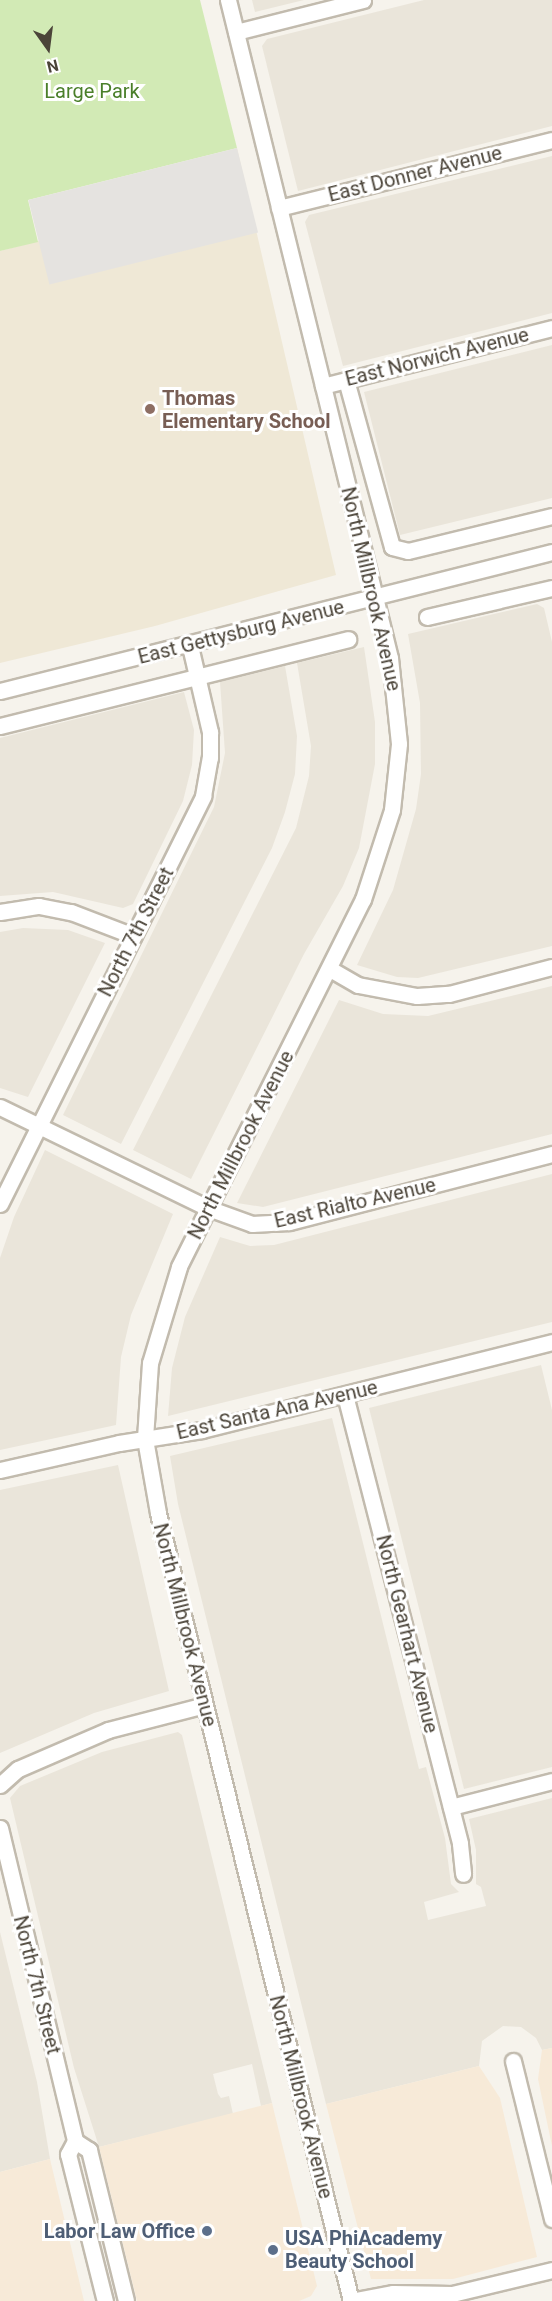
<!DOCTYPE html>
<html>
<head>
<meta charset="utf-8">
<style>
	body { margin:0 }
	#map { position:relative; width:552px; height:2301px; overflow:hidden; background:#f6f3ec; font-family:Roboto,sans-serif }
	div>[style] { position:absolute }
	.residential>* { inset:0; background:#eae5da }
	.commercial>* { inset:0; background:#f7ead8 }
	.education>* { inset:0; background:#efe8d6 }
	.green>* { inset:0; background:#d2eab5 }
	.parking>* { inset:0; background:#e5e3e0; transform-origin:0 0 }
	.roads { filter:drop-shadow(2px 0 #c2bbae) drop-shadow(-2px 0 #c2bbae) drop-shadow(0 2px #c2bbae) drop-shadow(0 -2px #c2bbae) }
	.minor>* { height:15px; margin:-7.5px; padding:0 7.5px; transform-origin:7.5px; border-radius:7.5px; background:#fff }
	.dots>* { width:16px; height:16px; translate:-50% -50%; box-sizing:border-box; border:3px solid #fff; border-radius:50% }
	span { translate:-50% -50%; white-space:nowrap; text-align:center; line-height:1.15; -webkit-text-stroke:6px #fff; paint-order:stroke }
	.park-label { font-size:20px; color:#4a7f2a }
	.street-label { font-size:20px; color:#4b4439 }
	.education-label { font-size:20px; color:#785e54; font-weight:700 }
	.left { translate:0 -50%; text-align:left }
	.service-label { font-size:20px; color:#4e5e75; font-weight:700 }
	.right { translate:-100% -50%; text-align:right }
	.north { position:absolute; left:18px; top:18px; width:60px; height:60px; -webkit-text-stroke:4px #fff; paint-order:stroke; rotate:166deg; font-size:16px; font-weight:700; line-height:24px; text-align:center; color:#4b4439 }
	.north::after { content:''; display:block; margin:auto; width:21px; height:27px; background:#4b4439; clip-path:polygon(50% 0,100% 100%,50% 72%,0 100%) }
</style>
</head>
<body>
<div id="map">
	<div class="residential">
		<div style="clip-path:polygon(252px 0,304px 0,255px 12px)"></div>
		<div style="clip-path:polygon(424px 0,552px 0,552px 126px,298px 191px,262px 46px,267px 39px)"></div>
		<div style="clip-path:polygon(552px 156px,552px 313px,343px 366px,305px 222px,309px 215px)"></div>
		<div style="clip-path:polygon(552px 345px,552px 498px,400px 535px,364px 392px)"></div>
		<div style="clip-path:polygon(537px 604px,544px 608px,552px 642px,552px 946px,418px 978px,397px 977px,357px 965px,393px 890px,416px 809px,421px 774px,420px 703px,408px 634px)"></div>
		<div style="clip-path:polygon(364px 647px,375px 722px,375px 764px,359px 848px,343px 886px,304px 954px,191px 1179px,133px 1150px,296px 828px,309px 776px,311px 746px,297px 663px)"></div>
		<div style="clip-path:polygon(285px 666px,297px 736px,295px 774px,285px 812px,272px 848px,121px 1144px,63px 1115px,214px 807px,225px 753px,220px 682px)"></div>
		<div style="clip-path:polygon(184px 692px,194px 730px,192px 765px,183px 801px,133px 904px,123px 908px,53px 892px,0 896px,0 738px)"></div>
		<div style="clip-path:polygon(23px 928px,68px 930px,105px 943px,28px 1097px,0 1088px,0 932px)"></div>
		<div style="clip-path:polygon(552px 986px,552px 1134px,263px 1207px,237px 1203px,339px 1000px,383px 1014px,428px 1016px)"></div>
		<div style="clip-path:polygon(45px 1150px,173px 1214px,131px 1315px,121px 1357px,116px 1425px,0 1450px,0 1258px,14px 1217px)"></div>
		<div style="clip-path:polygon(552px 1174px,552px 1322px,168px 1416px,172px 1368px,185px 1317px,220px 1237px,250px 1246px,274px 1245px)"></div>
		<div style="clip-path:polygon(541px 1365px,552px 1410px,552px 1767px,464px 1789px,369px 1408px)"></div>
		<div style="clip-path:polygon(332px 1418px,419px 1769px,426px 1767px,445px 1838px,451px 1884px,459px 1892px,424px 1902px,428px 1920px,486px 1906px,481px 1887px,476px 1884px,476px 1850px,469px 1819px,552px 1798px,552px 2048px,542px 2050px,536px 2038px,521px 2027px,503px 2026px,482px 2041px,479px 2066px,326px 2104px,178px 1504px,170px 1456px)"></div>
		<div style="clip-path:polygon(118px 1465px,169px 1691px,94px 1713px,0 1753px,0 1490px)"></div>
		<div style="clip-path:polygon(178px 1732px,182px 1735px,272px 2103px,261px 2106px,252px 2064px,213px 2074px,218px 2094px,221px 2098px,229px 2096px,233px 2114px,99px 2147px,74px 2068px,10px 1798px,20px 1786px,102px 1752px)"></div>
		<div style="clip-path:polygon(0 1932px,37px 2082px,50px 2159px,0 2172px)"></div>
	</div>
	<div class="commercial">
		<div style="clip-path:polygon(552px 2048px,552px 2146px,538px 2079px,542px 2050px)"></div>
		<div style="clip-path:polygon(479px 2066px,500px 2098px,537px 2257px,453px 2279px,371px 2279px,326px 2104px)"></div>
		<div style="clip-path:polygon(272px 2103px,317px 2286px,311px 2296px,299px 2301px,137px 2301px,99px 2147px)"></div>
		<div style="clip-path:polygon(50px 2159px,84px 2301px,0 2301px,0 2172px)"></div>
	</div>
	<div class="education">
		<div style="clip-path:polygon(237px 148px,336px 575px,155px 626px,0 663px,0 251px,38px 241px)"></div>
	</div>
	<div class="green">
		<div style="clip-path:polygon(0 0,200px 0,237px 148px,28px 200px,38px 242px,0 251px)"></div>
	</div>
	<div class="parking">
		<div style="left:237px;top:148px;width:87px;height:215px;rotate:76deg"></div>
	</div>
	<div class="roads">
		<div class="minor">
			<div style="left:228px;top:0;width:678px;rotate:76.17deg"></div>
			<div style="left:390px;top:658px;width:86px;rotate:84deg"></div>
			<div style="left:399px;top:744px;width:66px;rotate:96.1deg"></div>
			<div style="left:392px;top:810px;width:94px;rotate:108deg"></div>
			<div style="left:363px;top:899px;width:411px;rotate:116.6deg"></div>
			<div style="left:179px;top:1267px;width:100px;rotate:106.8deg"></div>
			<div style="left:150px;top:1363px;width:76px;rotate:93.8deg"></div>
			<div style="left:145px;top:1439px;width:75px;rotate:80deg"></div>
			<div style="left:158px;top:1513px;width:811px;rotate:76.24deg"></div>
			<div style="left:236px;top:32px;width:131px;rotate:-14.1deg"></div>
			<div style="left:279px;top:208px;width:281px;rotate:-14deg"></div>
			<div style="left:346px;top:380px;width:173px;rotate:74.6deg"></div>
			<div style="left:392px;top:547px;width:16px;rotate:14deg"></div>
			<div style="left:408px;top:551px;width:148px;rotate:-13.7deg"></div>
			<div style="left:323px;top:386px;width:236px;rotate:-14.2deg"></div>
			<div style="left:427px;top:617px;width:128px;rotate:-13.1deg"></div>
			<div style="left:0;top:691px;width:569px;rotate:-14.13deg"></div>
			<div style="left:0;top:726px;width:359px;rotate:-14deg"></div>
			<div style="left:0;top:912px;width:39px;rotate:-9deg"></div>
			<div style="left:39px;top:906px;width:33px;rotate:11deg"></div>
			<div style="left:71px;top:912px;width:67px;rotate:20.9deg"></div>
			<div style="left:330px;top:969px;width:32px;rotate:30deg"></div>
			<div style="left:358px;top:985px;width:60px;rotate:10.6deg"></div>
			<div style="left:417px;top:996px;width:32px;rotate:-4deg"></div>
			<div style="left:449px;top:994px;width:106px;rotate:-14.7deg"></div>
			<div style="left:0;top:1107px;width:231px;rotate:25.9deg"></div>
			<div style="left:208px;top:1208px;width:47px;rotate:20deg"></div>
			<div style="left:252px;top:1224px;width:37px;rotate:-3deg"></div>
			<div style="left:289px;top:1222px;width:272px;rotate:-14.5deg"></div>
			<div style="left:0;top:1204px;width:456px;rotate:-63.5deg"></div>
			<div style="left:203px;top:796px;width:39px;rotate:-80deg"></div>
			<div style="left:210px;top:758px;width:26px;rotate:-90deg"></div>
			<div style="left:210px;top:732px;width:88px;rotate:-103.1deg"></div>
			<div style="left:345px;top:1395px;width:463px;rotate:75.6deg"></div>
			<div style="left:460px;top:1844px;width:30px;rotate:84deg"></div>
			<div style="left:0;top:1470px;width:122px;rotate:-12.8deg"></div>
			<div style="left:119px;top:1443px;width:84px;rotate:-8.9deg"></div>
			<div style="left:202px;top:1430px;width:361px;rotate:-14.1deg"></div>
			<div style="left:0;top:1785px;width:24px;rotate:-42deg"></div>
			<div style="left:18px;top:1769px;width:98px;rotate:-23.4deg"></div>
			<div style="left:108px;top:1730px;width:100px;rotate:-14.5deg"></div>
			<div style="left:451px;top:1807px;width:104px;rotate:-14.4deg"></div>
			<div style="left:0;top:1828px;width:322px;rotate:76.5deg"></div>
			<div style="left:75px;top:2141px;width:15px;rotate:118deg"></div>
			<div style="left:68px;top:2154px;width:152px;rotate:75.9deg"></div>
			<div style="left:513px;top:2061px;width:163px;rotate:76.1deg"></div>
			<div style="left:75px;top:2141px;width:17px;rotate:33deg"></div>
			<div style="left:89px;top:2150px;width:155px;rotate:76.2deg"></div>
			<div style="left:350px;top:2301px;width:44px;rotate:-10.5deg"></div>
			<div style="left:393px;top:2293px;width:59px;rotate:1deg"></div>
			<div style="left:452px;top:2294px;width:103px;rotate:-13.5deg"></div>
		</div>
	</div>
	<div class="dots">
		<div style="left:150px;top:409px;background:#8d6e63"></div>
		<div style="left:207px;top:2231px;background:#5c6f8a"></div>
		<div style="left:273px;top:2250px;background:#5c6f8a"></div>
	</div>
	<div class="park-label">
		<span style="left:92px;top:91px">Large Park</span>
	</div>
	<div class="street-label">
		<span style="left:415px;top:174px;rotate:-14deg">East Donner Avenue</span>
		<span style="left:437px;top:357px;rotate:-14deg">East Norwich Avenue</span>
		<span style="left:371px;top:589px;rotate:77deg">North Millbrook Avenue</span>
		<span style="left:241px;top:632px;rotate:-14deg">East Gettysburg Avenue</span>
		<span style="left:136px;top:932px;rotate:-63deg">North 7th Street</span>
		<span style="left:241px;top:1145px;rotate:-63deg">North Millbrook Avenue</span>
		<span style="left:355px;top:1203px;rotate:-13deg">East Rialto Avenue</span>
		<span style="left:277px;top:1410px;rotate:-13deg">East Santa Ana Avenue</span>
		<span style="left:185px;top:1625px;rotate:76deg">North Millbrook Avenue</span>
		<span style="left:407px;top:1634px;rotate:76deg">North Gearhart Avenue</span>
		<span style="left:37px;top:1985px;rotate:76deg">North 7th Street</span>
		<span style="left:301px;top:2097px;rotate:76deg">North Millbrook Avenue</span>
	</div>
	<div class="education-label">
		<span class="left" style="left:162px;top:410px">Thomas<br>Elementary School</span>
	</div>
	<div class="service-label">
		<span class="right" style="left:195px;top:2231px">Labor Law Office</span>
		<span class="left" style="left:285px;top:2250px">USA PhiAcademy<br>Beauty School</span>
	</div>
	<div class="north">N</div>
</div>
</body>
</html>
